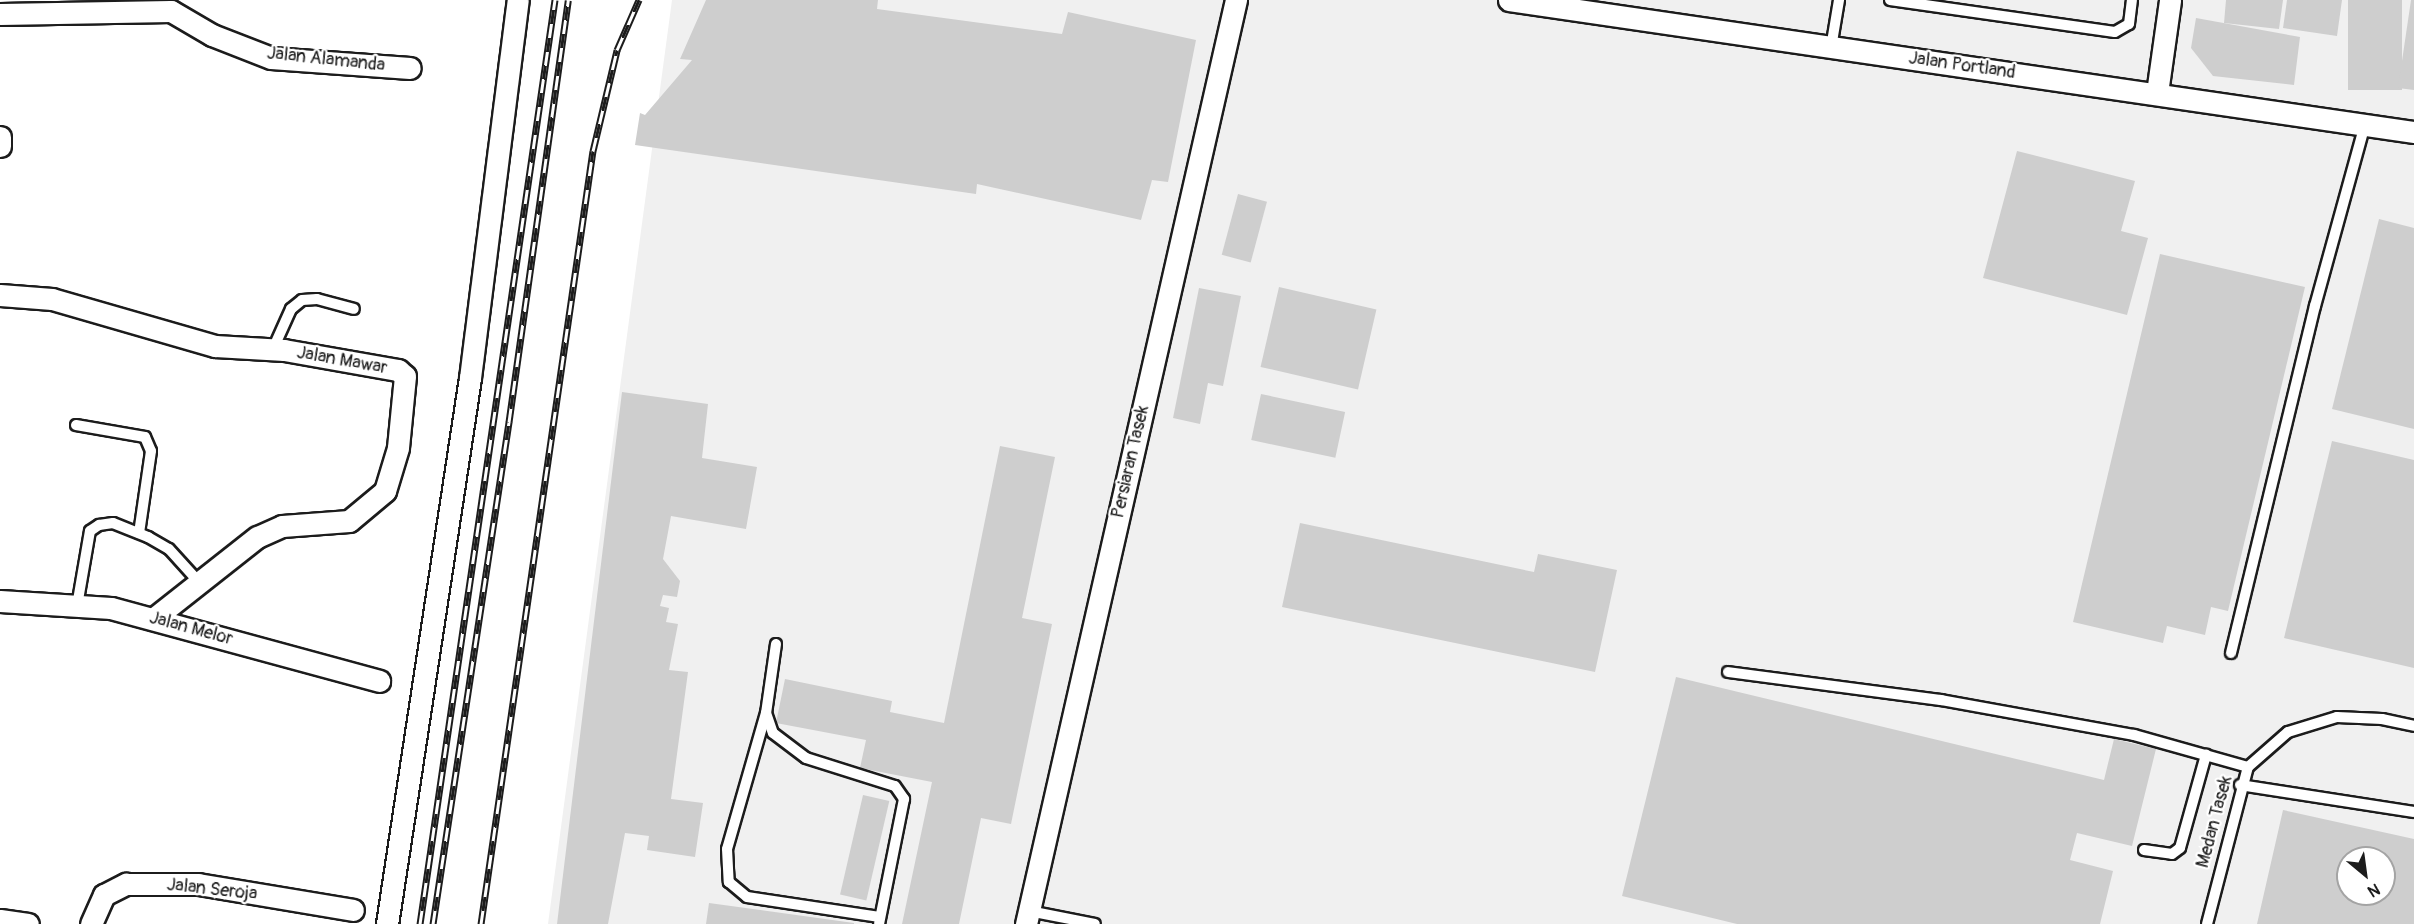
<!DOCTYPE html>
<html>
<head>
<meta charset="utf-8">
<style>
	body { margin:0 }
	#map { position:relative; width:2414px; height:924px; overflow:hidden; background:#fff; font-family:Pangolin,sans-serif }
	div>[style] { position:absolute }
	.built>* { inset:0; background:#f0f0f0 }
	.building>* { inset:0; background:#cecece; transform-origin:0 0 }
	.roads { filter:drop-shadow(2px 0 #1c1c1c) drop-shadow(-2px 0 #1c1c1c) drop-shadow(0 2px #1c1c1c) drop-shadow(0 -2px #1c1c1c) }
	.service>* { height:10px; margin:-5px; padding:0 5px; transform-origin:5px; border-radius:5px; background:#fff }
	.minor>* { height:21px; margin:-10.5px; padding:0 10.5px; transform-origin:10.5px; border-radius:10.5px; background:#fff }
	.rail>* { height:7px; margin-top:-3.5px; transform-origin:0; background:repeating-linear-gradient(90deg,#fff 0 14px,#1c1c1c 0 28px); box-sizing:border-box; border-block:2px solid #1c1c1c }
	span { translate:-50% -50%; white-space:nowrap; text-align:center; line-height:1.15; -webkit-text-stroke:4.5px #fff; paint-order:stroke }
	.street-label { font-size:18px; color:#1c1c1c }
	.north { position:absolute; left:2336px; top:846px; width:60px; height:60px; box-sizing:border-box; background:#fff; border:2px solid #a4a4a4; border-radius:50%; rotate:151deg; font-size:16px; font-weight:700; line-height:24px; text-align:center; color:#1c1c1c }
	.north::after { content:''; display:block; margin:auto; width:21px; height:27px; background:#1c1c1c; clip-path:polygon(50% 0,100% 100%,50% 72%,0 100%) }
</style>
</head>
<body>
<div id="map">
	<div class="built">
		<div style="clip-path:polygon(evenodd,672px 0,2414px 0,2414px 924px,548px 924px,672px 0,2348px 858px,2384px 858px,2384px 894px,2348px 894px,2348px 858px)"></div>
	</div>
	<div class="building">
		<div style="clip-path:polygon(706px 0,878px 0,877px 9px,1062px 34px,1068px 12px,1196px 40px,1168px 182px,1152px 180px,1141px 220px,977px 184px,976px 194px,635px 145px,640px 113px,645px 115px,692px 60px,680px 59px)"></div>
		<div style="clip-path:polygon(2226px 0,2283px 0,2279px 29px,2224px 23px)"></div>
		<div style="clip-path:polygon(2287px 0,2342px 0,2337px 36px,2283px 28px)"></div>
		<div style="left:2348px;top:0;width:54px;height:90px"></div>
		<div style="clip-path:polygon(2411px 0,2414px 0,2414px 90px,2398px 88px)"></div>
		<div style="clip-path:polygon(2196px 18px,2300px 37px,2294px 85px,2213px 76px,2191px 48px)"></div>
		<div style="clip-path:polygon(2017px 151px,2135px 181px,2121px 231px,2148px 238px,2127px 315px,1983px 278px)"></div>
		<div style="left:1238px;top:194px;width:30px;height:63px;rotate:15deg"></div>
		<div style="clip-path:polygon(2379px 219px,2414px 228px,2414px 429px,2332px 409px)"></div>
		<div style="clip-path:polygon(2160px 254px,2305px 287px,2228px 611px,2211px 607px,2205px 635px,2167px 626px,2163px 643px,2073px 622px)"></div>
		<div style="left:1279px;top:287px;width:100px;height:82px;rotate:13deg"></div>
		<div style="clip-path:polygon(1199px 288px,1241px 296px,1223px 386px,1208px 383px,1200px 424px,1173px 418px)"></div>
		<div style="clip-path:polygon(622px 392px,708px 404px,702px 458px,757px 467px,746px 529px,671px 516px,663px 559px,680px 581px,677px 597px,663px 595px,660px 606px,669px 608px,666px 622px,678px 624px,669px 670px,688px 672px,671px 799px,703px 803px,695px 857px,647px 850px,649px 836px,625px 833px,608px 924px,557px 924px)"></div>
		<div style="left:1261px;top:394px;width:86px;height:47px;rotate:12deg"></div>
		<div style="clip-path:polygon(2332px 441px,2414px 460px,2414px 668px,2284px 638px)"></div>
		<div style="clip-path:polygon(1000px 446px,1055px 457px,1022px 618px,1052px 624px,1011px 824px,981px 818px,959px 924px,902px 924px,932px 782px,860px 768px,866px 740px,776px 723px,785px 679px,892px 701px,890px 712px,944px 723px)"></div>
		<div style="clip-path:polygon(1300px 523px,1534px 572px,1538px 554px,1617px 570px,1595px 672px,1282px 607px)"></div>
		<div style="clip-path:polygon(1676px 677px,2104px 780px,2114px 739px,2156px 749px,2132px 846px,2077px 833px,2070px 860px,2113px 871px,2100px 924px,1737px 924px,1622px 896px)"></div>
		<div style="left:863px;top:795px;width:27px;height:102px;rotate:13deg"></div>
		<div style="clip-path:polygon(evenodd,2283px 810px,2414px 839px,2414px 924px,2257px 924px,2283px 810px,2348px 858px,2384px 858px,2384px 894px,2348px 894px,2348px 858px)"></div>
		<div style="clip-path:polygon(709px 903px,854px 923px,854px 924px,706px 924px)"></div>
	</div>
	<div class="roads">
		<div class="service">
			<div style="left:1890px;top:0;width:227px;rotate:8.1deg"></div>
			<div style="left:2115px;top:32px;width:16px;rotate:-30deg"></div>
			<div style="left:2129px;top:24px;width:24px;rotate:-83deg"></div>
			<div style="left:1831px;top:48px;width:49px;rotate:-80.5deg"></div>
			<div style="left:273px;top:349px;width:44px;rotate:-65.8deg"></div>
			<div style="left:291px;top:309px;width:14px;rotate:-39deg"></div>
			<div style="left:302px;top:300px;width:15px;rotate:-4deg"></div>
			<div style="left:317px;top:299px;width:38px;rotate:15deg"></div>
			<div style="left:76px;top:425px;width:70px;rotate:9.9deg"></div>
			<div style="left:145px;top:437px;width:15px;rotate:67deg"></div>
			<div style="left:151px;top:451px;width:83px;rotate:98.3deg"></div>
			<div style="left:77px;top:606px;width:76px;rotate:-80.2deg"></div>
			<div style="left:90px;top:531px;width:11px;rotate:-34deg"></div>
			<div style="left:99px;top:525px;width:14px;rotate:-8deg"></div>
			<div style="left:113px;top:523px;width:38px;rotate:22deg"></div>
			<div style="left:148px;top:537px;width:24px;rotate:30deg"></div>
			<div style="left:169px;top:549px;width:43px;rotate:47.8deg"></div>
			<div style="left:776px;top:644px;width:70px;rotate:98.2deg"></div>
			<div style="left:766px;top:713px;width:21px;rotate:71deg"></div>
			<div style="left:773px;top:733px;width:41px;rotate:37.1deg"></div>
			<div style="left:806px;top:758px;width:93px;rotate:17.5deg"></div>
			<div style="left:895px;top:786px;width:16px;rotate:55deg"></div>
			<div style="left:904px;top:799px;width:127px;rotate:101.3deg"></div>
			<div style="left:2231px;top:653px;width:357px;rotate:-76.4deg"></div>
			<div style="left:2315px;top:306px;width:188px;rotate:-74.6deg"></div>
			<div style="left:1728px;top:672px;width:215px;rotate:7.5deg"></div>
			<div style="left:1941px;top:700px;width:196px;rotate:10.3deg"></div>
			<div style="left:2134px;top:735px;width:118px;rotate:15.7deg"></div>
			<div style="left:766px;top:713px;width:141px;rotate:106deg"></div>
			<div style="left:727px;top:849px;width:33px;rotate:87deg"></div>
			<div style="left:729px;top:882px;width:23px;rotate:40deg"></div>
			<div style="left:747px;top:897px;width:134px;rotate:8.6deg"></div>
			<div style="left:2240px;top:785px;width:176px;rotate:8.8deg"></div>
			<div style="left:2144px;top:850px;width:28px;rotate:8deg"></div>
			<div style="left:2172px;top:854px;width:10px;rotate:-37deg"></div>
			<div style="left:2180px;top:848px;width:97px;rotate:-74.4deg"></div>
			<div style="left:1029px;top:911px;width:67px;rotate:11.1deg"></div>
			<div style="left:2207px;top:924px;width:162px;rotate:-75.4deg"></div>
			<div style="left:2248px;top:767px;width:53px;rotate:-41.2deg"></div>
			<div style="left:2288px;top:732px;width:51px;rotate:-17deg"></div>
			<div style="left:2337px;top:717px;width:45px;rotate:2.5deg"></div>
			<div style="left:2382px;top:719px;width:33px;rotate:12deg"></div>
		</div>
		<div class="minor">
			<div style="left:1509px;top:0;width:915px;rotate:8.3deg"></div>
			<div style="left:0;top:14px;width:171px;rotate:-1deg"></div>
			<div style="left:171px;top:11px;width:48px;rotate:30.3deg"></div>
			<div style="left:212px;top:35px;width:63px;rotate:21.3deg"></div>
			<div style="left:271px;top:58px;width:139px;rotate:4.1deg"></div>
			<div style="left:2157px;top:93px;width:94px;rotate:-82deg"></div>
			<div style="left:0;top:137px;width:9px;rotate:90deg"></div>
			<div style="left:0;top:295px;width:52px;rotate:4.4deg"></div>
			<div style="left:52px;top:299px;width:170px;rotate:16.1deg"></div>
			<div style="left:215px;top:346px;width:69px;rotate:3.3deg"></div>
			<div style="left:284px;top:350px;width:116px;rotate:10deg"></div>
			<div style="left:398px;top:370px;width:9px;rotate:41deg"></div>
			<div style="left:405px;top:376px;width:72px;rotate:95.6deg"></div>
			<div style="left:398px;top:448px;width:45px;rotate:106.8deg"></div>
			<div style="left:385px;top:491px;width:47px;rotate:140.2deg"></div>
			<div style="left:349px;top:521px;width:67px;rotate:175.7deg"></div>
			<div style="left:282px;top:526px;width:27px;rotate:156deg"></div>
			<div style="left:257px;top:537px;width:132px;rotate:141.7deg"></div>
			<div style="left:0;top:601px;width:111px;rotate:3.6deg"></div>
			<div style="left:111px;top:608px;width:278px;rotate:15.2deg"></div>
			<div style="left:0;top:920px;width:28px;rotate:8deg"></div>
			<div style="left:91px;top:924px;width:32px;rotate:-66deg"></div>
			<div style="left:104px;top:895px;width:25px;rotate:-27deg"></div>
			<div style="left:126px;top:884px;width:72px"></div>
			<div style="left:198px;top:884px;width:157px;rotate:9.5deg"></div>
			<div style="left:387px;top:924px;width:552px;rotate:-81.36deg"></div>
			<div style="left:470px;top:378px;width:381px;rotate:-82.8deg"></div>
			<div style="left:1026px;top:924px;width:948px;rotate:-77.2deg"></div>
		</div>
	</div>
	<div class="rail">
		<div style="left:420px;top:924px;width:934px;rotate:-81.69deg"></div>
		<div style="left:433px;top:924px;width:508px;rotate:-81.39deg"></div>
		<div style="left:509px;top:422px;width:426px;rotate:-82deg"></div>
		<div style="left:481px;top:924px;width:781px;rotate:-81.76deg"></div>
		<div style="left:593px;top:151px;width:104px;rotate:-76.6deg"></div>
		<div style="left:617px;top:50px;width:55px;rotate:-66.3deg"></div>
	</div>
	<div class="street-label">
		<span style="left:326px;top:60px;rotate:6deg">Jalan Alamanda</span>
		<span style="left:1962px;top:66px;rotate:8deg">Jalan Portland</span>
		<span style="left:342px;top:361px;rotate:10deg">Jalan Mawar</span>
		<span style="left:1131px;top:462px;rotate:-77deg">Persiaran Tasek</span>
		<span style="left:191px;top:629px;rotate:15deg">Jalan Melor</span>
		<span style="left:2215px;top:822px;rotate:-75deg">Medan Tasek</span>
		<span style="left:212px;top:890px;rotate:6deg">Jalan Seroja</span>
	</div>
	<div class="north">N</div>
</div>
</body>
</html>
